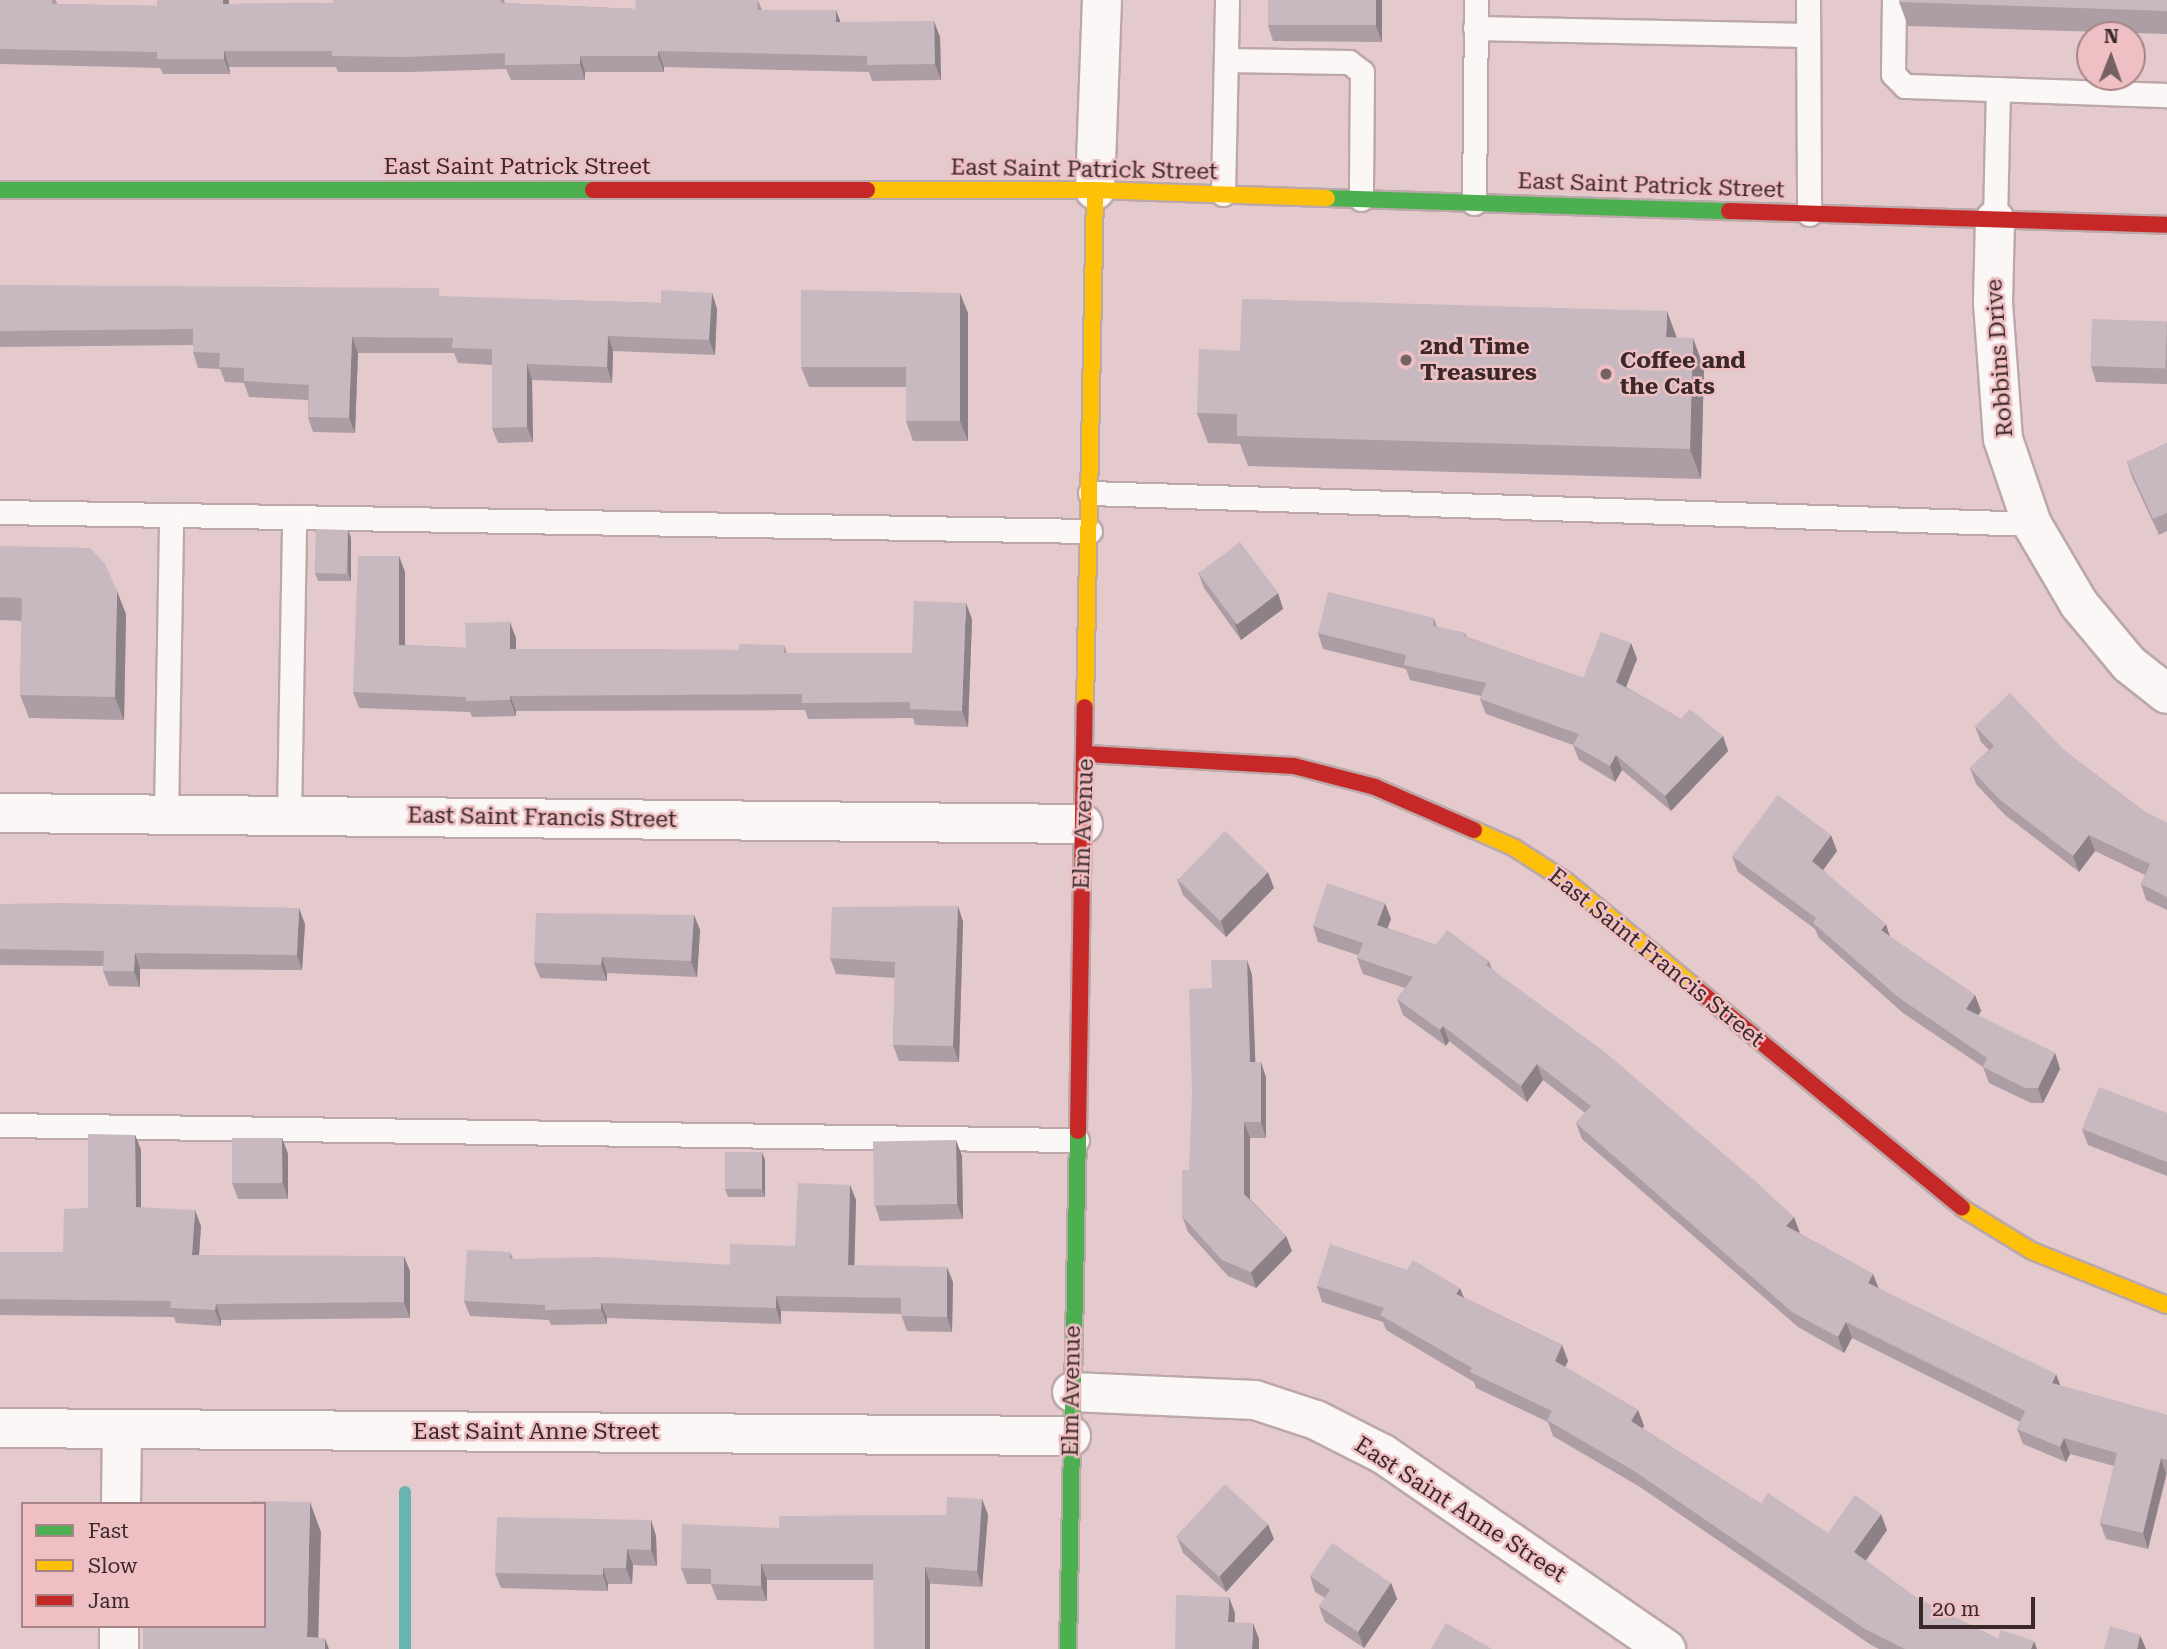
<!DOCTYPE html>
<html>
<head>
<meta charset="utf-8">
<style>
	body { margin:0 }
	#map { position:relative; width:2167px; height:1649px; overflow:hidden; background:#e4cacc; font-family:"Roboto Serif",serif }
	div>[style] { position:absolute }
	.stream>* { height:12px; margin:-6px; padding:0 6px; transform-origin:6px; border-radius:6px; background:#6ab4b4 }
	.roads { filter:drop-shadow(2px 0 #bca8a9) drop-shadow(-2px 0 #bca8a9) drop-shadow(0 2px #bca8a9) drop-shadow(0 -2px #bca8a9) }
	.lane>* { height:23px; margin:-11.5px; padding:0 11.5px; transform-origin:11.5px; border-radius:11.5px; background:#fbf7f7 }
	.street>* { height:38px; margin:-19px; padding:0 19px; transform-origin:19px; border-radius:19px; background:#fbf7f7 }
	.fast>* { height:16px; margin:-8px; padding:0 8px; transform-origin:8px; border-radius:8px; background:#4caf50 }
	.slow>* { height:16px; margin:-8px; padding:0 8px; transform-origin:8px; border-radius:8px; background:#ffc107 }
	.jam>* { height:16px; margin:-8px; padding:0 8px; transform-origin:8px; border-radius:8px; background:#c62828 }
	.wall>* { inset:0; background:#ac9ea4 }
	.shaded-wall>* { inset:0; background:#8c8186 }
	.building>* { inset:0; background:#c8b8bf; transform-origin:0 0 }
	.dots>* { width:19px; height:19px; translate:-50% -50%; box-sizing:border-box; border:4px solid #efc0c3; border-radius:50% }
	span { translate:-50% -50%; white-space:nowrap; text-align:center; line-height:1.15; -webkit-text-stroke:5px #efc0c3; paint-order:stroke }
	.street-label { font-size:23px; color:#3b292a }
	.poi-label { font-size:23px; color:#3b292a; font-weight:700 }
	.left { translate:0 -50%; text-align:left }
	.legend { position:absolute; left:21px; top:1502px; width:245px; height:126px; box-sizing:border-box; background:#efc0c3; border:2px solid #a78486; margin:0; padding:9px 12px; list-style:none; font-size:21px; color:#3b292a }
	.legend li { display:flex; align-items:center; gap:14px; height:35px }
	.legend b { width:35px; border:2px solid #a78486 }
	.north { position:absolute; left:2076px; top:21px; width:70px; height:70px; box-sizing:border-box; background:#efc0c3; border:2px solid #a78486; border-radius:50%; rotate:1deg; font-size:19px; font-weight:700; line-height:28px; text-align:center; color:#3b292a }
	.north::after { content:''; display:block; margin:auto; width:24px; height:32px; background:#766163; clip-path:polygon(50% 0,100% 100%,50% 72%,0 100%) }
	.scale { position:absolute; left:1919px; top:1597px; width:116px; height:32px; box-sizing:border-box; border:4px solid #3b292a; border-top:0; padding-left:9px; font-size:21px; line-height:24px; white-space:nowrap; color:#3b292a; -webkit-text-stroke:5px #efc0c3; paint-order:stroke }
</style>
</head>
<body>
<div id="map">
	<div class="stream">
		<div style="left:405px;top:1649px;width:157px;rotate:-90deg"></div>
	</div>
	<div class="roads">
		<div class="lane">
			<div style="left:1808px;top:0;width:214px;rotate:89.7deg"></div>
			<div style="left:1894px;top:0;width:74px;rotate:90.8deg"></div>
			<div style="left:1893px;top:74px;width:17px;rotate:45deg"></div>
			<div style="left:1905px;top:86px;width:262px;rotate:2deg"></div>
			<div style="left:1475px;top:28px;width:333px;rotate:1.2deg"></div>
			<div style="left:1226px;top:60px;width:123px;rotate:0.9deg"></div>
			<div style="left:1349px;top:62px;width:16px;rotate:38deg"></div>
			<div style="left:1362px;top:72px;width:127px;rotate:90.5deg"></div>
			<div style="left:1223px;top:194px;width:194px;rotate:-88.8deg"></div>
			<div style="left:1474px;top:203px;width:203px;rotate:-89.4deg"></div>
			<div style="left:1995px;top:220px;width:131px;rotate:-88.7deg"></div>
			<div style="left:1090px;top:493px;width:943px;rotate:1.88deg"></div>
			<div style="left:0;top:512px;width:1090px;rotate:1deg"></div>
			<div style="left:166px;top:813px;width:298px;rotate:-89deg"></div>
			<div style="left:289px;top:815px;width:298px;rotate:-89deg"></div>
			<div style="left:0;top:1125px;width:1077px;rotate:0.8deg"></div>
		</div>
		<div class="street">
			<div style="left:1095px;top:190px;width:190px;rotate:-87.9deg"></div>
			<div style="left:1995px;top:220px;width:83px;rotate:91.4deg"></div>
			<div style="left:1993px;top:303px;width:136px;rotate:85.8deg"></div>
			<div style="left:2003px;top:439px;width:90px;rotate:71.2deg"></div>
			<div style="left:2032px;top:524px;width:93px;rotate:59.6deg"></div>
			<div style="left:2079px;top:604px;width:78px;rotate:50.2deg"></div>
			<div style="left:2129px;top:664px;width:48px;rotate:38.3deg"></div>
			<div style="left:0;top:813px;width:1083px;rotate:0.58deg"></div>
			<div style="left:1072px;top:1392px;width:183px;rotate:2.5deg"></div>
			<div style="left:1255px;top:1400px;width:64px;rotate:18.2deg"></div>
			<div style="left:1316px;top:1420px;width:75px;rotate:26.9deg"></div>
			<div style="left:1383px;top:1454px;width:344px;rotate:34.6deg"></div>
			<div style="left:0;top:1428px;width:1071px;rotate:0.43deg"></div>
			<div style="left:121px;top:1504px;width:75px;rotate:-89.2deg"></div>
			<div style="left:119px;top:1649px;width:23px;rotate:-90deg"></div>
		</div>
		<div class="fast">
			<div style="left:0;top:190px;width:593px"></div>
			<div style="left:1327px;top:198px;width:402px;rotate:1.9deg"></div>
			<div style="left:1068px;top:1649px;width:518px;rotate:-88.89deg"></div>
		</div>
		<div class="slow">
			<div style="left:867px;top:190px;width:228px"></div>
			<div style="left:1095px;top:190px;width:232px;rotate:2deg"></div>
			<div style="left:1085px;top:707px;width:517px;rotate:-88.89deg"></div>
			<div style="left:1474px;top:830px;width:43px;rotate:23.6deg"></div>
			<div style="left:1513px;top:847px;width:63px;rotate:32.7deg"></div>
			<div style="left:1566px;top:881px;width:171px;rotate:39.5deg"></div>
			<div style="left:1962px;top:1208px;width:82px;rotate:31.6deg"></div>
			<div style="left:2032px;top:1251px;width:145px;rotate:21.8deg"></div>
		</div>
		<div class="jam">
			<div style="left:593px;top:190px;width:274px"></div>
			<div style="left:1729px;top:211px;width:438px;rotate:1.8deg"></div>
			<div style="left:1087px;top:754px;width:207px;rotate:3.3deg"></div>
			<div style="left:1294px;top:766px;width:84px;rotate:14.5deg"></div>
			<div style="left:1375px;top:787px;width:108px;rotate:23.5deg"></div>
			<div style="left:1698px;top:990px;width:342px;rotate:39.5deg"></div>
			<div style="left:1078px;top:1131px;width:424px;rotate:-89.1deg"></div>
		</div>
	</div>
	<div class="wall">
		<div style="clip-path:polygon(0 0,56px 0,57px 4px,157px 6px,229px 0,229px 4px,333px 3px,333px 0,504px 0,505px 3px,635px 9px,758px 0,762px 10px,940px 37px,941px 80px,872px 81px,869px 72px,664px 67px,664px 72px,585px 72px,585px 80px,511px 80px,506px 69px,410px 72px,338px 72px,336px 67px,229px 67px,230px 74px,163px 74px,160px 68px,0 64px)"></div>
		<div style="clip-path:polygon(1382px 0,1382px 42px,1273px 41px,1268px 25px)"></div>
		<div style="clip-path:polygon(2167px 0,2167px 34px,1908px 26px,1899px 2px)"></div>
		<div style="clip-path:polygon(0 285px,661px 303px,712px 293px,717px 309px,715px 355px,613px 351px,612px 383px,532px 380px,533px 442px,498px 443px,492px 428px,492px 365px,458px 363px,454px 353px,358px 353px,355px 433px,313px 432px,308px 417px,308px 400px,249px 397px,244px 383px,225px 382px,220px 369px,198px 368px,193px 352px,193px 345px,0 347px)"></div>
		<div style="clip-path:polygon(968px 313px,968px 441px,913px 441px,906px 421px,906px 387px,809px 387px,801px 367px)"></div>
		<div style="clip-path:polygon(2167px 322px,2167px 384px,2096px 382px,2091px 366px)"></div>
		<div style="clip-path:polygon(1676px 337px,1704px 368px,1701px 479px,1248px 466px,1240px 444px,1208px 443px,1197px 413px,1240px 351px)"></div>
		<div style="clip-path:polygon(2167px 443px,2167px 531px,2159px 535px,2132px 477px,2127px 462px)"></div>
		<div style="clip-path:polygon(348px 530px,351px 538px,351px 581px,318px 581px,315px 573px)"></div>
		<div style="clip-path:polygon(0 546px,126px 614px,124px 720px,29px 718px,20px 695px,22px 621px,0 620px)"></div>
		<div style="clip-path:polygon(399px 556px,405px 572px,405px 645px,466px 648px,516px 638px,516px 649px,739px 650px,784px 645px,787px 653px,912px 653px,972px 619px,968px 727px,915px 725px,913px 718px,808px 719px,805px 710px,516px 711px,516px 716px,472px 717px,470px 712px,359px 708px,353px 692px)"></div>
		<div style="clip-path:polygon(1198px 572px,1278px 593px,1283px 609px,1241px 640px,1204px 588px)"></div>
		<div style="clip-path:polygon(1434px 618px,1437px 627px,1465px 633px,1467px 637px,1583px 678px,1631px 643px,1637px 659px,1626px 687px,1681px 719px,1723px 736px,1728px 751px,1671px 811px,1622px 770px,1615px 782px,1579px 760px,1573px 745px,1486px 714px,1480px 699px,1481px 696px,1410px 680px,1406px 669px,1323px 649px,1318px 633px)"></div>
		<div style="clip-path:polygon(1975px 726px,2065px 751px,2145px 812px,2167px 823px,2167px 910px,2146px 900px,2141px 884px,2145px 875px,2095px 851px,2079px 872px,2005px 815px,1976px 784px,1970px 768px,1989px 750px,1981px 742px)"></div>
		<div style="clip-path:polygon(1837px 851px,1823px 870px,1890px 937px,1975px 995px,1981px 1011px,1978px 1016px,2055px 1053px,2060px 1069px,2043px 1103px,2031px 1103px,1989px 1083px,1983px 1067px,1903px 1013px,1819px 938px,1815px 929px,1738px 872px,1732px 856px)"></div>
		<div style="clip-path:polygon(1177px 879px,1274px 888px,1226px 937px,1183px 895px)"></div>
		<div style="clip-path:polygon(0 904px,305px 924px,302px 970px,140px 969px,140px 987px,109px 986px,103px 971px,104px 966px,0 965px)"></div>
		<div style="clip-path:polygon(958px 906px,963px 922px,959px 1062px,899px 1061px,893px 1045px,895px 978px,836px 974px,830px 958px)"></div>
		<div style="clip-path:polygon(694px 915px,700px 930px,697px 977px,607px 973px,607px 981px,540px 978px,534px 963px)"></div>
		<div style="clip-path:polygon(1391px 919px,1387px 928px,1436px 945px,1489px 961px,1492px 969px,1799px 1233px,1873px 1274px,1878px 1288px,2060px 1386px,2167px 1415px,2167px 1474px,2148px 1549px,2106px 1539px,2100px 1523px,2114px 1466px,2070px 1454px,2066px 1462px,2023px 1444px,2017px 1429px,2020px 1422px,1852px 1338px,1844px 1353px,1798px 1327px,1582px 1139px,1576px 1123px,1585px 1113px,1543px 1080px,1527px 1102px,1449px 1041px,1446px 1046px,1403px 1015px,1397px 999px,1405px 988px,1363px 974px,1357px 958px,1358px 955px,1318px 942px,1313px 926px)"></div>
		<div style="clip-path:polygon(1247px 960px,1252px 975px,1255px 1062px,1261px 1062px,1266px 1078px,1266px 1138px,1250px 1138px,1250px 1199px,1286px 1236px,1292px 1251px,1256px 1288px,1228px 1276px,1188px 1232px,1182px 1216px,1189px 1170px,1212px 988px)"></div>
		<div style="clip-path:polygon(2167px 1113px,2167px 1176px,2088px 1145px,2082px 1129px)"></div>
		<div style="clip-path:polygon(135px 1135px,141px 1150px,141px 1207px,201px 1226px,199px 1255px,410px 1271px,410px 1318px,221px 1320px,221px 1326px,176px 1323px,174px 1317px,0 1315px,0 1252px,63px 1252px,88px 1208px)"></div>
		<div style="clip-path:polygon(282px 1138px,288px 1154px,288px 1199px,238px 1199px,232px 1183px)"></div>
		<div style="clip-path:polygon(956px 1140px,962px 1156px,963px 1219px,880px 1221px,875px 1205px)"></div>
		<div style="clip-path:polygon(765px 1160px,765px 1197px,728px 1197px,725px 1189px)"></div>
		<div style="clip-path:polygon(850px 1185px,856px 1200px,854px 1265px,953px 1282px,952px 1332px,907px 1331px,901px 1314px,781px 1311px,781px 1324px,607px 1318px,607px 1324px,551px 1325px,549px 1320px,470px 1316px,464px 1301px,510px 1252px,513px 1259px,730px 1265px,795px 1246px)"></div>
		<div style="clip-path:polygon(1407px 1270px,1562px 1345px,1568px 1361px,1565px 1367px,1638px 1410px,1644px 1426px,1642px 1428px,1761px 1504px,1828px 1533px,1887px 1530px,1866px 1561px,1918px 1599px,1998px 1639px,2037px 1649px,1879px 1649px,1871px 1645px,1640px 1487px,1553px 1436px,1548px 1422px,1476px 1388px,1474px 1382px,1386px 1330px,1383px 1322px,1322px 1302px,1317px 1286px)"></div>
		<div style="clip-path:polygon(982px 1499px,988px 1515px,982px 1587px,874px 1580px,767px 1580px,767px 1601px,717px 1600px,711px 1584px,687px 1584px,681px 1568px,946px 1515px)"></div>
		<div style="clip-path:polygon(651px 1520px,656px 1536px,657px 1566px,633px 1565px,632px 1584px,608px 1584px,608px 1591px,501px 1588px,495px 1573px)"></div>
		<div style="clip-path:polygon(1177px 1537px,1274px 1539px,1226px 1592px,1183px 1553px)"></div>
		<div style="clip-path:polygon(1310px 1576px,1391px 1583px,1397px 1599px,1364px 1648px,1325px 1622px,1319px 1606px,1325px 1598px,1315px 1592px)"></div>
	</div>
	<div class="shaded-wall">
		<div style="clip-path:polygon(223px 0,229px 0,229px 19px,223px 4px)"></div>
		<div style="clip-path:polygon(1376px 0,1382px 0,1382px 42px,1376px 26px)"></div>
		<div style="clip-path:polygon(836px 10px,842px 26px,836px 22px)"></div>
		<div style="clip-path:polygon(934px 21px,940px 37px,941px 80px,935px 64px)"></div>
		<div style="clip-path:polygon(224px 51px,229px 67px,230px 74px,224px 59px)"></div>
		<div style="clip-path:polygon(658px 51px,664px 67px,664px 72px,658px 56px)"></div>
		<div style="clip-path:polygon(580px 56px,585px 72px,585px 80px,580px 64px)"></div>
		<div style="clip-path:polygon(712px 293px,717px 309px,715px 355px,709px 340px)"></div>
		<div style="clip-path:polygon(960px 293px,968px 313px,968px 441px,960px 421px)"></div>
		<div style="clip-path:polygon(1667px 311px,1678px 341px,1666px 337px)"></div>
		<div style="clip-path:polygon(608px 336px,613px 351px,612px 383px,607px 367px)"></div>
		<div style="clip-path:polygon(352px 337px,358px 353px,355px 433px,349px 418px)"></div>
		<div style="clip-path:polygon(1693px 338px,1704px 368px,1701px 479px,1690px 449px)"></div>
		<div style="clip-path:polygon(527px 364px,532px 380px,533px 442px,527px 427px)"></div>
		<div style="clip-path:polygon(348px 530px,351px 538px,351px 581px,348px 573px)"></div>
		<div style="clip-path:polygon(399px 556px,405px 572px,405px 661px,399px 645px)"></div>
		<div style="clip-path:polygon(117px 591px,126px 614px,124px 720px,115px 697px)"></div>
		<div style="clip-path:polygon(1278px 593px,1283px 609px,1241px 640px,1235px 624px)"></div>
		<div style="clip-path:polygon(966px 603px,972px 619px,968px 727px,962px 711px)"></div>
		<div style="clip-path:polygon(510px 622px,516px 638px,516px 665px,510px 649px)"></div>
		<div style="clip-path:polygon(1631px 643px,1637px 659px,1622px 697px,1616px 682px)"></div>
		<div style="clip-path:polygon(510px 696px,516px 711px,516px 716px,510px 700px)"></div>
		<div style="clip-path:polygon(1723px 736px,1728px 751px,1671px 811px,1665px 796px)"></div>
		<div style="clip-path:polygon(1616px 755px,1622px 770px,1615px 782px,1610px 766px)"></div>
		<div style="clip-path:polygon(1831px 835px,1837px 851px,1818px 877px,1812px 861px)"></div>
		<div style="clip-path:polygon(2089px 835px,2095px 851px,2079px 872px,2073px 856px)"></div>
		<div style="clip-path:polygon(1268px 872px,1274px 888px,1226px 937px,1221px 921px)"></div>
		<div style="clip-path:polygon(1385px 903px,1391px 919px,1383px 940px,1377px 925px)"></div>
		<div style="clip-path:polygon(958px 906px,963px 922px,959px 1062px,953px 1046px)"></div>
		<div style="clip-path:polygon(299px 908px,305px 924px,302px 970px,297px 955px)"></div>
		<div style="clip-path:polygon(694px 915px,700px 930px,697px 977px,691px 961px)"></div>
		<div style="clip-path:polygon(1886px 924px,1891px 940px,1881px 930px)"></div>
		<div style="clip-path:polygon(135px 953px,140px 969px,140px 987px,134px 971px)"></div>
		<div style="clip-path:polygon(602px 957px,607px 973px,607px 981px,601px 965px)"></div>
		<div style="clip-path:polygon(1247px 960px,1252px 975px,1256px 1078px,1250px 1062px)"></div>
		<div style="clip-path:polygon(1975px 995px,1981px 1011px,1971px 1025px,1966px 1009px)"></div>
		<div style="clip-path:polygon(1443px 1026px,1449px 1041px,1446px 1046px,1440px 1030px)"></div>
		<div style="clip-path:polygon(2055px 1053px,2060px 1069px,2043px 1103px,2038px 1088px)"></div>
		<div style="clip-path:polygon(1261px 1062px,1266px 1078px,1266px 1138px,1261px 1122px)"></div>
		<div style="clip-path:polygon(1537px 1064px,1543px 1080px,1527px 1102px,1521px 1086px)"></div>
		<div style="clip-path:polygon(1244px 1122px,1250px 1138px,1250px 1210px,1244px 1194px)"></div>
		<div style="clip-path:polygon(135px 1135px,141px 1150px,141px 1222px,136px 1207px)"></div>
		<div style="clip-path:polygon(282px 1138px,288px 1154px,288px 1199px,283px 1183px)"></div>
		<div style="clip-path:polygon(956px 1140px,962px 1156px,963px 1219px,957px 1204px)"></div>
		<div style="clip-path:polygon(762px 1152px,765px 1160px,765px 1197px,762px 1189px)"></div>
		<div style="clip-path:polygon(850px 1185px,856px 1200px,854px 1281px,848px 1265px)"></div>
		<div style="clip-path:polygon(195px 1210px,201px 1226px,198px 1270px,192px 1255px)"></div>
		<div style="clip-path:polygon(1794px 1217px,1800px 1233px,1786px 1226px)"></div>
		<div style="clip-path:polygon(1286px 1236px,1292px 1251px,1256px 1288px,1251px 1272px)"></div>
		<div style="clip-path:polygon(404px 1256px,410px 1271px,410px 1318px,404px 1302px)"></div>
		<div style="clip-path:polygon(947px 1267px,953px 1282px,952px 1332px,947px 1317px)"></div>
		<div style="clip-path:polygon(1873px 1274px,1879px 1289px,1868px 1283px)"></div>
		<div style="clip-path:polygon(1460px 1288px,1466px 1303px,1456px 1294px)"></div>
		<div style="clip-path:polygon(776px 1296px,781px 1311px,781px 1324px,776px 1308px)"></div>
		<div style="clip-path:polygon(601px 1303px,607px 1318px,607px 1324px,601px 1309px)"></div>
		<div style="clip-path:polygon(216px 1304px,221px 1320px,221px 1326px,215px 1310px)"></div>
		<div style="clip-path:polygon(1846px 1322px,1852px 1338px,1844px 1353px,1838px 1337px)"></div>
		<div style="clip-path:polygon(1562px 1345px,1568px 1361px,1560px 1377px,1555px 1361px)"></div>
		<div style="clip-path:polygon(2056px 1374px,2062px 1390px,2052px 1383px)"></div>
		<div style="clip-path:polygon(1638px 1410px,1644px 1426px,1637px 1437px,1631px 1421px)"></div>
		<div style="clip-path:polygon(2064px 1438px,2070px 1454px,2066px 1462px,2060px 1447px)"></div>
		<div style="clip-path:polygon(2161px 1458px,2166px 1474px,2148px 1549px,2143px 1533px)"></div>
		<div style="clip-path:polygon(982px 1499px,988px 1515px,982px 1587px,977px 1571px)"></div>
		<div style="clip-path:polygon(310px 1502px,321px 1532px,318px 1649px,307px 1637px)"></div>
		<div style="clip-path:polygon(1881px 1514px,1887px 1530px,1860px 1568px,1854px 1552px)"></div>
		<div style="clip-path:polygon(651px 1520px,656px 1536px,657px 1566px,651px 1550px)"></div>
		<div style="clip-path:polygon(1268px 1524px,1274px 1539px,1226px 1592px,1220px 1576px)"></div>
		<div style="clip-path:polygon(627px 1549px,633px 1565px,632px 1584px,626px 1568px)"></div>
		<div style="clip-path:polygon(761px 1564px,767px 1580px,767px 1601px,761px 1586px)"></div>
		<div style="clip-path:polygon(925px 1567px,930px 1583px,930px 1649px,925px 1649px)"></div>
		<div style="clip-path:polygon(603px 1568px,608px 1584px,608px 1591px,603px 1575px)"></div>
		<div style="clip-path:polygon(1391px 1583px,1397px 1599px,1364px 1648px,1358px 1632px)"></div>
		<div style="clip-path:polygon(1229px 1597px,1235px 1613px,1234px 1638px,1228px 1622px)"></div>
		<div style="clip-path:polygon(1253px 1623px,1259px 1639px,1259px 1649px,1252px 1649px)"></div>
		<div style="clip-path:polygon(2140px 1635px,2146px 1649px,2137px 1649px)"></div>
		<div style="clip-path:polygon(325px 1638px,329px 1649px,325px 1649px)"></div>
		<div style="clip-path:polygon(2034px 1641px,2037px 1649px,2031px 1649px)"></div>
	</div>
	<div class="building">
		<div style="clip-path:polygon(0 0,52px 0,52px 4px,157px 6px,157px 0,223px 0,223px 4px,333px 3px,333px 0,501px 0,501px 3px,635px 9px,636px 0,758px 0,757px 10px,836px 10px,836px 22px,934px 21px,935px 64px,867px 65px,867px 56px,658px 51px,658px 56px,580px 56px,580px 64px,505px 65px,505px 53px,405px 57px,332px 56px,332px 51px,224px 51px,224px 59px,157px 59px,157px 52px,0 49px)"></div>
		<div style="left:1268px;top:0;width:108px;height:25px"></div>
		<div style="clip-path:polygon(1899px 0,2167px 0,2167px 11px,1899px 2px)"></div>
		<div style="clip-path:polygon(0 285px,439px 288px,439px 296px,661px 303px,661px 290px,712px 293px,709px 340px,608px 336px,607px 367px,527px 364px,527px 427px,492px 428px,492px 349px,452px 348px,453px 338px,352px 337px,349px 418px,308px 417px,309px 385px,244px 381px,244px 368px,219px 367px,220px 353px,193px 352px,193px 329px,0 331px)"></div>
		<div style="clip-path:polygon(801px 290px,960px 293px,960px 421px,906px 421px,906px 367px,801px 367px)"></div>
		<div style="clip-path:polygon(1242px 299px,1667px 311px,1666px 337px,1693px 338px,1690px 449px,1237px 436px,1237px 414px,1197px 413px,1199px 349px,1240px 351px)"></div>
		<div style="left:2092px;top:319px;width:75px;height:47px;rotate:2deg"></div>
		<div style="clip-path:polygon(2167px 443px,2167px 513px,2153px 519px,2127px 462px)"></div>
		<div style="left:316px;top:529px;width:32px;height:44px;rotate:2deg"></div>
		<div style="left:1240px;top:542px;width:64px;height:52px;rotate:53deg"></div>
		<div style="clip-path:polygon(0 546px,90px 548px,105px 564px,117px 591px,115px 697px,20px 695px,22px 598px,0 597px)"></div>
		<div style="clip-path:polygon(358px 556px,399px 556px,399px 645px,466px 648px,465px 623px,510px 622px,510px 649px,739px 650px,739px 644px,784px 645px,784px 653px,912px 653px,914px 601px,966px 603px,962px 711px,910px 709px,910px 702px,802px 703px,802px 694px,510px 696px,510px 700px,466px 701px,466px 697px,353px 692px)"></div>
		<div style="clip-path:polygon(1328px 592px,1434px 618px,1433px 626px,1465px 633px,1464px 636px,1583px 678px,1601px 632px,1631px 643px,1616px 682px,1681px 719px,1690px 709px,1723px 736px,1665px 796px,1616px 755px,1610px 766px,1573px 745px,1579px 734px,1480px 699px,1486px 683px,1404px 665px,1406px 655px,1318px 633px)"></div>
		<div style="clip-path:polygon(2010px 693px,2065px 751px,2145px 812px,2167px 823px,2167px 897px,2141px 884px,2150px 864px,2089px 835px,2073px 856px,1999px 799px,1970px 768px,1994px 746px,1975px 726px)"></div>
		<div style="clip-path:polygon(1778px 795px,1831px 835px,1812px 861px,1886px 924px,1881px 930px,1975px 995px,1966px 1009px,2055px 1053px,2038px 1088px,2025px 1088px,1983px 1067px,1987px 1058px,1898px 997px,1813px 923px,1816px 918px,1732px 856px)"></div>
		<div style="left:1225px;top:831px;width:59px;height:68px;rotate:44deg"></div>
		<div style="clip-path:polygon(1327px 883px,1385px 903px,1377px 925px,1436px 945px,1447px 930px,1489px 961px,1486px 965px,1606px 1053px,1754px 1180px,1794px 1217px,1786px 1226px,1873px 1274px,1868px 1283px,2056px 1374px,2052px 1383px,2167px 1415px,2167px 1460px,2161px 1458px,2143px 1533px,2100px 1523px,2117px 1453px,2064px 1438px,2060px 1447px,2017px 1429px,2025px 1411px,1846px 1322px,1838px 1337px,1792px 1312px,1576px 1123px,1591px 1106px,1537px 1064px,1521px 1086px,1443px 1026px,1440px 1030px,1397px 999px,1413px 977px,1357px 958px,1363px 943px,1313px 926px)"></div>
		<div style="clip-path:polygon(62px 903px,299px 908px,297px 955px,135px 953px,134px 971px,103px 971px,104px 951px,0 949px,0 904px)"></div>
		<div style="clip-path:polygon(958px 906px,953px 1046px,893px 1045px,895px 962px,830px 958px,832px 907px)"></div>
		<div style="clip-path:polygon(536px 913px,694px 915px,691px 961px,602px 957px,601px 965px,534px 963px)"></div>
		<div style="clip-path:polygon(1211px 960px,1247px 960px,1250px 1062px,1261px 1062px,1261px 1122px,1244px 1122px,1244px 1194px,1286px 1236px,1251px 1272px,1222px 1260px,1182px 1216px,1182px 1170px,1189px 1170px,1192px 1094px,1189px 989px,1212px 988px)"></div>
		<div style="clip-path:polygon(2099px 1087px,2167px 1113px,2167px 1162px,2082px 1129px)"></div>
		<div style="clip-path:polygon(88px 1134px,135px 1135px,136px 1207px,195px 1210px,192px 1255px,404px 1256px,404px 1302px,216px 1304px,215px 1310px,170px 1308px,171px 1301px,0 1299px,0 1252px,63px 1252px,64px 1209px,88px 1208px)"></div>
		<div style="left:232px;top:1138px;width:50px;height:45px"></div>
		<div style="left:956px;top:1140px;width:64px;height:83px;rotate:89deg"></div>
		<div style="left:725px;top:1152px;width:37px;height:37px"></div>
		<div style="clip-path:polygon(798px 1183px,850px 1185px,848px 1265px,947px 1267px,947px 1317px,901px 1316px,901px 1298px,776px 1296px,776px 1308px,601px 1303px,601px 1309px,545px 1310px,545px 1305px,464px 1301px,467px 1250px,510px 1252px,510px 1259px,600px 1257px,730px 1265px,730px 1244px,795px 1246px)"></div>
		<div style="clip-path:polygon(1330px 1244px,1407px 1270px,1413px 1260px,1460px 1288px,1456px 1294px,1562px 1345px,1555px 1361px,1638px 1410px,1631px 1421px,1761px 1504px,1768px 1493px,1828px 1533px,1855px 1495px,1881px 1514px,1854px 1552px,1918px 1599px,1998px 1639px,2001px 1630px,2034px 1641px,2031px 1649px,1905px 1649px,1865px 1629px,1634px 1471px,1547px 1420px,1552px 1411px,1470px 1372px,1472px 1368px,1380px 1315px,1384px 1308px,1317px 1286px)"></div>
		<div style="left:1225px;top:1484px;width:59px;height:72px;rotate:43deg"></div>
		<div style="clip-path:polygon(947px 1497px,982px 1499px,977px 1571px,925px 1567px,925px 1649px,874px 1649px,873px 1564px,761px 1564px,761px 1586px,711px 1584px,711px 1569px,681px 1568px,682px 1524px,779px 1528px,779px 1516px,946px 1515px)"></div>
		<div style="clip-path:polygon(252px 1501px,310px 1502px,307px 1637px,325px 1638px,325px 1649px,143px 1649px,143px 1626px,264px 1626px,264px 1504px,252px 1504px)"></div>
		<div style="clip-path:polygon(497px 1517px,651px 1520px,651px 1550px,627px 1549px,626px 1568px,603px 1568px,603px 1575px,495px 1573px)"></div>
		<div style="clip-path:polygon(1332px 1543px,1391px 1583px,1358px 1632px,1319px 1606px,1330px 1590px,1310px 1576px)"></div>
		<div style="clip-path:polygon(1176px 1595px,1229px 1597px,1228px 1622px,1253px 1623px,1252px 1649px,1175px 1649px)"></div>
		<div style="clip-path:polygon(1446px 1623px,1492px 1649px,1431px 1649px)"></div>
		<div style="clip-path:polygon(2110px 1626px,2140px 1635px,2137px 1649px,2104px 1649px)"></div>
	</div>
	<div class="dots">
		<div style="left:1406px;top:360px;background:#766163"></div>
		<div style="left:1606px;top:374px;background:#766163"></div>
	</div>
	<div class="street-label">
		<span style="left:517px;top:167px">East Saint Patrick Street</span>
		<span style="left:1084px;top:170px;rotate:1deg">East Saint Patrick Street</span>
		<span style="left:1651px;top:186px;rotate:2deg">East Saint Patrick Street</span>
		<span style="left:2000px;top:358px;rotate:-94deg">Robbins Drive</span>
		<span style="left:542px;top:818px;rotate:1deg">East Saint Francis Street</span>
		<span style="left:1084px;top:824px;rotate:-88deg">Elm Avenue</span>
		<span style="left:1656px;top:958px;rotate:39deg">East Saint Francis Street</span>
		<span style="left:1072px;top:1391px;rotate:-89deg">Elm Avenue</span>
		<span style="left:536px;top:1432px">East Saint Anne Street</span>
		<span style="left:1460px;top:1510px;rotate:33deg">East Saint Anne Street</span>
	</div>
	<div class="poi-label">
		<span class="left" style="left:1420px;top:360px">2nd Time<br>Treasures</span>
		<span class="left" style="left:1620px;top:374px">Coffee and<br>the Cats</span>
	</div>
	<ul class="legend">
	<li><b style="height:9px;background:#4caf50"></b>Fast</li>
	<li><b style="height:9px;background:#ffc107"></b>Slow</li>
	<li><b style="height:9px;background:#c62828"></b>Jam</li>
	</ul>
	<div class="north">N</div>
	<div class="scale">20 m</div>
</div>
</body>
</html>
